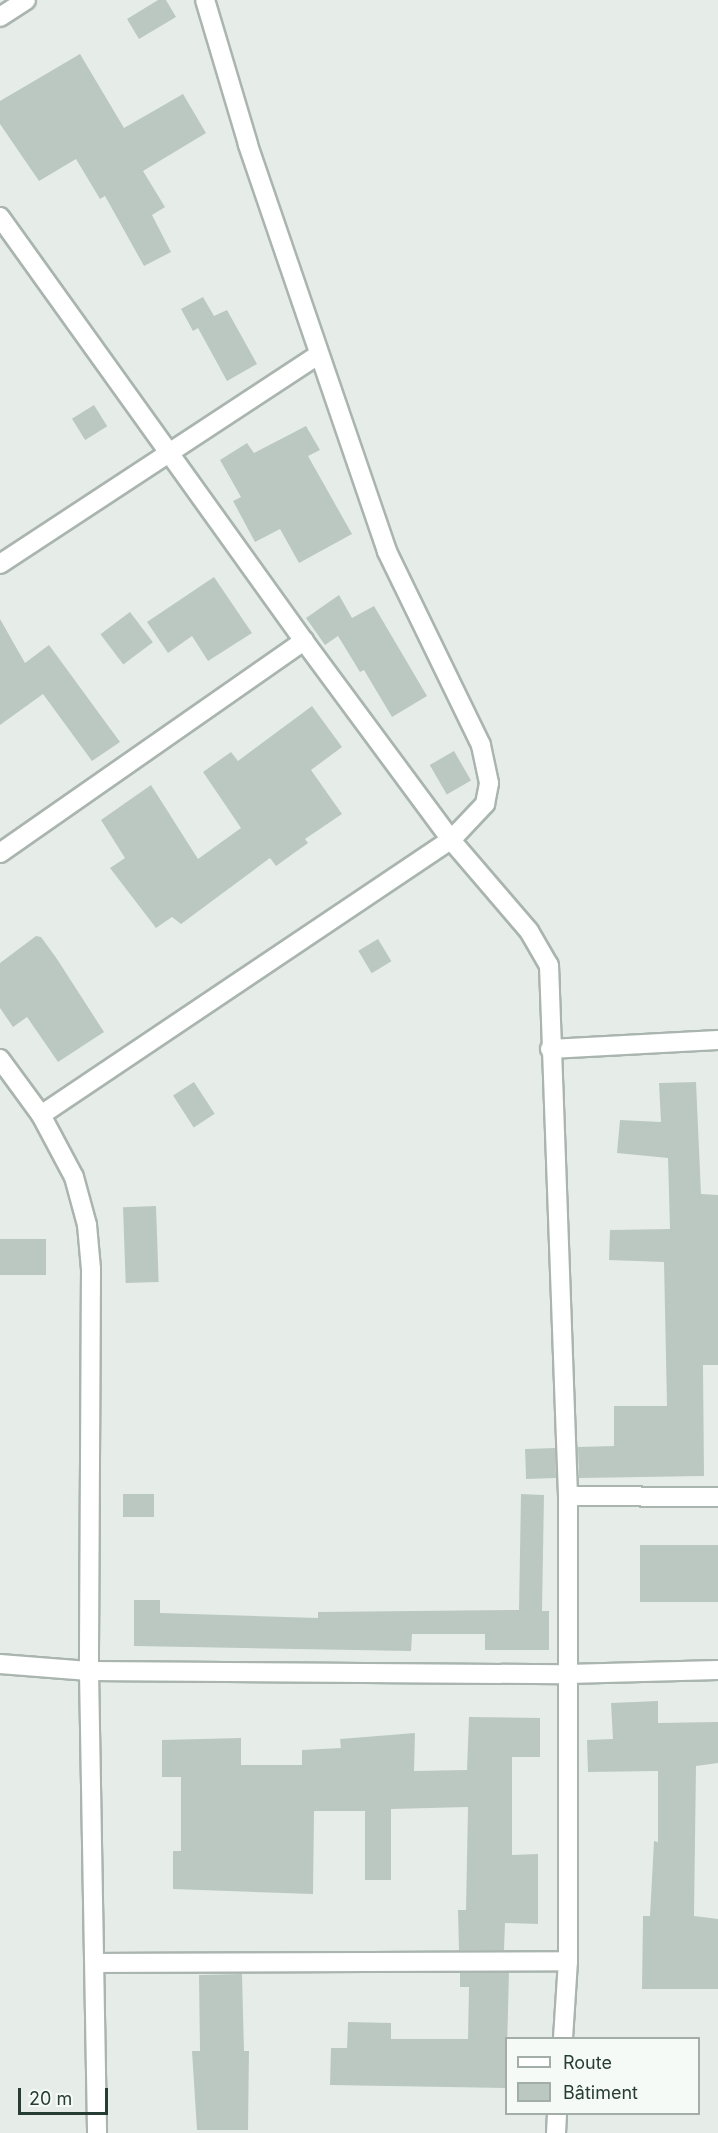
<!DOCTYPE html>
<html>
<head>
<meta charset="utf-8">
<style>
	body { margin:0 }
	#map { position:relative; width:718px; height:2133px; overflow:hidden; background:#e6ede8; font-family:Inter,sans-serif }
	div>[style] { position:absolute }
	.building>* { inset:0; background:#bbc8c1; transform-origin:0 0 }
	.roads { filter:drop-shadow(2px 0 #a9b5ae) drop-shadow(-2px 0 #a9b5ae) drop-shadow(0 2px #a9b5ae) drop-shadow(0 -2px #a9b5ae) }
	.minor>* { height:18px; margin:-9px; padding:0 9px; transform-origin:9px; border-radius:9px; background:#fff }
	span { translate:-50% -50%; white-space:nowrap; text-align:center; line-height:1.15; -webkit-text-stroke:6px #f6faf7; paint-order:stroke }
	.legend { position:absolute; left:505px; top:2037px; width:195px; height:78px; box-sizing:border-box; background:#f6faf7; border:2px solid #a3aea9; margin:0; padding:8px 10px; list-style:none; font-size:18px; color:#263d33 }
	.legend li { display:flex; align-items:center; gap:12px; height:30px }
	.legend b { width:30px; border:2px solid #a3aea9 }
	.scale { position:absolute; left:18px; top:2088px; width:90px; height:27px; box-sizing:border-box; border:3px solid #263d33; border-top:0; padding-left:8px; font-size:18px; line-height:21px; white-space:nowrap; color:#263d33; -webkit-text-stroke:4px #f6faf7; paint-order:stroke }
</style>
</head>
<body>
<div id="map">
	<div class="building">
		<div style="clip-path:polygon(158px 0,166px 0,176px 17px,139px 39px,127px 19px)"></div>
		<div style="clip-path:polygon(80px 54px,124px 128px,183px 94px,206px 133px,143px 171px,165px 207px,152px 215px,171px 252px,144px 266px,105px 196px,100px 199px,76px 159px,39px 181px,0 124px,0 101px)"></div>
		<div style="clip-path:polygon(203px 297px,214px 316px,227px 310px,257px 364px,227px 381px,198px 328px,193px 331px,181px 309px)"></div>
		<div style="left:94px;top:405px;width:25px;height:26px;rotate:58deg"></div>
		<div style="clip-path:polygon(306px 426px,320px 450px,308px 456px,352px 534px,299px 563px,280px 529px,255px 542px,233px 501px,241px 497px,220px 460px,247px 443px,254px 453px)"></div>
		<div style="clip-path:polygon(214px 577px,252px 633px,208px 661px,192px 636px,168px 653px,147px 622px)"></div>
		<div style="clip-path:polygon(339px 595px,352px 618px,374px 606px,427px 696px,392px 717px,364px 670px,360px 672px,338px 636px,325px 645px,306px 618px)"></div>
		<div style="left:130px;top:612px;width:38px;height:37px;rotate:53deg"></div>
		<div style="clip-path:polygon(0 619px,25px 663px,49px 645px,120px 742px,92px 761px,43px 694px,0 725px)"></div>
		<div style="clip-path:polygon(312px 706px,342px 747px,311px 770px,342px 814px,305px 839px,308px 843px,276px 866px,270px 858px,181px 924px,172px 917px,156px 928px,110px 868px,125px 858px,101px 820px,151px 785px,198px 859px,241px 828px,203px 772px,231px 752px,238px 761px)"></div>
		<div style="left:454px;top:751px;width:34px;height:28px;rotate:60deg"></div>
		<div style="clip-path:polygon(36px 936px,41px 937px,57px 959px,104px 1032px,58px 1062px,27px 1017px,13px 1027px,0 1008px,0 963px)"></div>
		<div style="left:378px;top:939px;width:26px;height:23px;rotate:59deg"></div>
		<div style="left:194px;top:1082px;width:38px;height:25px;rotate:57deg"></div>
		<div style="clip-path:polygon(696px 1082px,701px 1194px,718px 1195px,718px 1365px,703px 1365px,704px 1476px,579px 1478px,578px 1447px,614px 1446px,614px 1406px,667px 1406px,664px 1262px,609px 1260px,610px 1230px,670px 1229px,668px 1158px,617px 1153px,620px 1120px,661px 1122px,659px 1083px)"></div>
		<div style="left:156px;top:1206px;width:76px;height:33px;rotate:88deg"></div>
		<div style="left:46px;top:1239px;width:36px;height:46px;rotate:90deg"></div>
		<div style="left:555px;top:1448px;width:30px;height:30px;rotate:88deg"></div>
		<div style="left:154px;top:1494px;width:23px;height:31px;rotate:90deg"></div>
		<div style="clip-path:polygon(521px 1494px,544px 1495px,542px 1611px,549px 1611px,549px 1650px,485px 1650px,485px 1634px,412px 1634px,411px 1651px,134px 1646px,134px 1600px,160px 1600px,160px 1613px,318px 1618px,318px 1612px,519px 1610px)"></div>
		<div style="left:718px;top:1545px;width:57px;height:78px;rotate:90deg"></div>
		<div style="clip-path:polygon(658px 1701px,658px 1723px,718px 1722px,718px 1763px,696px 1766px,694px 1916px,718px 1919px,718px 1989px,642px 1989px,643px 1916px,650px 1916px,654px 1841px,658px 1842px,658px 1771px,588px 1772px,587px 1740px,613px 1739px,611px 1703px)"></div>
		<div style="clip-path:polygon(469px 1717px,540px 1718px,540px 1757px,512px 1757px,512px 1855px,538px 1854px,538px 1924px,505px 1923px,504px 1950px,459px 1950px,458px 1910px,466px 1910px,468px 1807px,391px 1809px,391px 1880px,365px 1880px,365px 1811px,314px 1811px,313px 1894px,173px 1889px,173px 1851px,181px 1851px,181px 1777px,162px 1777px,162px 1740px,241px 1738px,241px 1765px,302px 1765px,302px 1750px,341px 1748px,340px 1739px,415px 1733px,414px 1771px,467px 1770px)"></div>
		<div style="clip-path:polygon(509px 1972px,506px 2088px,330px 2085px,331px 2048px,347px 2048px,348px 2022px,391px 2023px,391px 2039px,468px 2039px,469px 1987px,460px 1987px,460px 1973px)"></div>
		<div style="clip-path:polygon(242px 1974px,244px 2051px,249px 2051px,248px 2130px,197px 2130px,192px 2051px,200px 2051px,199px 1975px)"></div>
	</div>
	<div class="roads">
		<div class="minor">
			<div style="left:0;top:17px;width:31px;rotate:-33deg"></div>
			<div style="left:0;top:217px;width:522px;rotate:54.36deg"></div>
			<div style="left:304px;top:641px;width:247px;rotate:53.5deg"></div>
			<div style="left:451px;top:840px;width:120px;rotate:49.4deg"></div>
			<div style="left:529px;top:931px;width:39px;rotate:60deg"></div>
			<div style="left:549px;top:965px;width:531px;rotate:87.95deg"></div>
			<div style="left:568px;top:1496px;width:465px;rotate:90deg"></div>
			<div style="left:568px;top:1961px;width:77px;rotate:93.7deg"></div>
			<div style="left:0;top:564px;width:381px;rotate:-33.3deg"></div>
			<div style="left:0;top:853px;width:371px;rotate:-34.9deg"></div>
			<div style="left:550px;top:1049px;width:168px;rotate:-3.1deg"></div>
			<div style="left:0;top:1059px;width:69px;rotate:53.8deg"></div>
			<div style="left:41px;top:1115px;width:70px;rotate:62deg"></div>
			<div style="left:74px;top:1177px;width:50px;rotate:74.8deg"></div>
			<div style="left:87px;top:1225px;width:44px;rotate:84.8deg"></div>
			<div style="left:91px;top:1269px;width:402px;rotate:90.3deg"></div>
			<div style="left:89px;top:1671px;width:462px;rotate:89deg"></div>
			<div style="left:41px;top:1115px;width:494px;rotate:-33.9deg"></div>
			<div style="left:451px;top:840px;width:50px;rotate:-46.6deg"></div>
			<div style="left:485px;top:804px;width:21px;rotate:-79deg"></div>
			<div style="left:489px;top:783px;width:39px;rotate:-102deg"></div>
			<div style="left:481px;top:745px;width:216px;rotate:-115.9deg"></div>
			<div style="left:387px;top:551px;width:430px;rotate:-108.9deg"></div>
			<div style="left:248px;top:144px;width:150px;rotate:-106.6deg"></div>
			<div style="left:568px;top:1496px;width:150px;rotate:0.4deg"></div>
			<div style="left:0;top:1664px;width:89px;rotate:4.5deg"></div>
			<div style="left:89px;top:1671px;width:478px;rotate:0.4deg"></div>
			<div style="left:567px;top:1674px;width:151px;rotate:-1.5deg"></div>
			<div style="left:96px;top:1963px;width:472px;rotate:-0.2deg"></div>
			<div style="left:556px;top:2133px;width:19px;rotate:-87deg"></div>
		</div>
	</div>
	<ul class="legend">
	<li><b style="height:8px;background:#fff"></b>Route</li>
	<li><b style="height:16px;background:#bbc8c1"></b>Bâtiment</li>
	</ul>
	<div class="scale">20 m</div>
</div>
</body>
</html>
